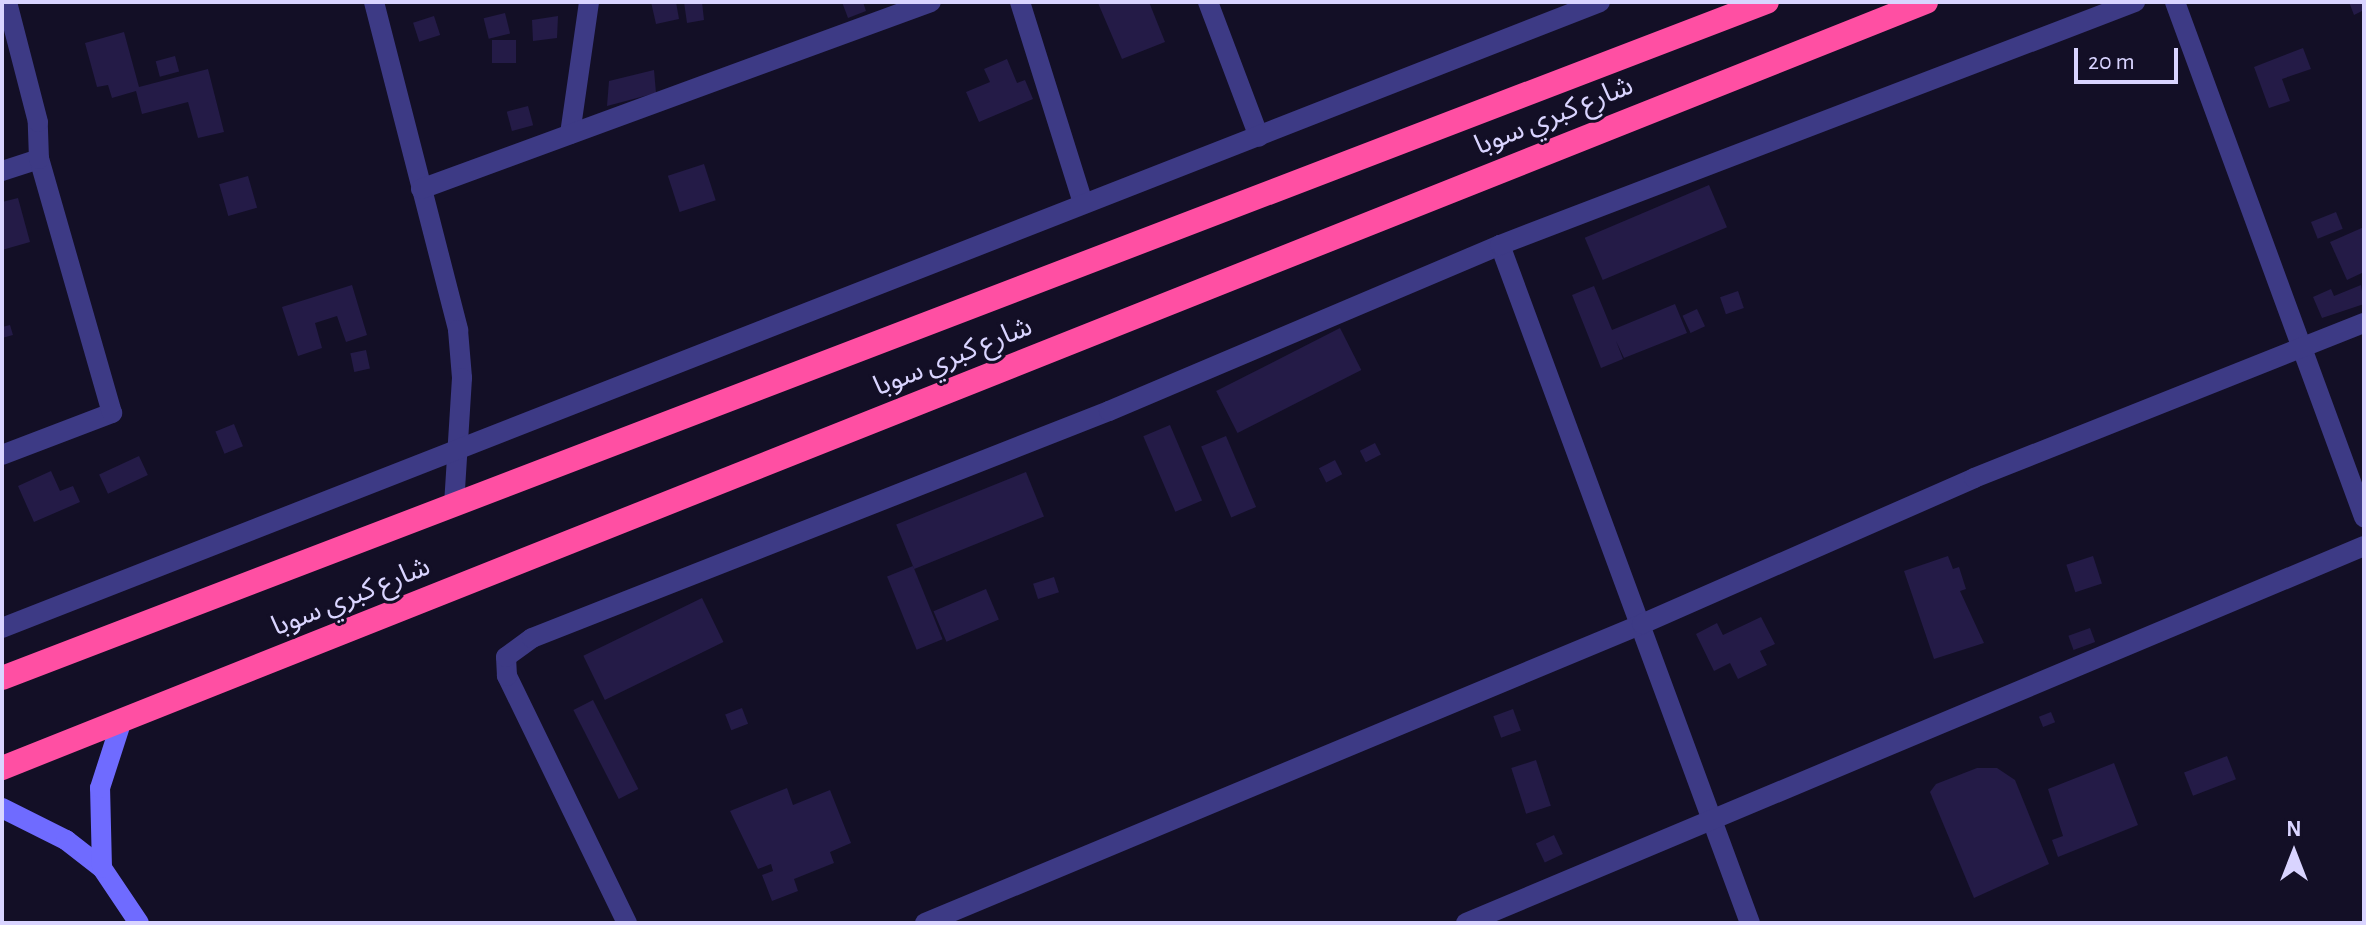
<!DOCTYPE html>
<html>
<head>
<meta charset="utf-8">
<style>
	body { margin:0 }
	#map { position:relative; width:2366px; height:925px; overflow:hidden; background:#130f26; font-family:"Alegreya Sans","Noto Sans Arabic",sans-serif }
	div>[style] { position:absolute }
	.building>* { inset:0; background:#241b47; transform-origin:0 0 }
	.street>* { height:20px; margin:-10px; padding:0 10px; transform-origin:10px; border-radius:10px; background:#3d3a85 }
	.secondary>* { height:20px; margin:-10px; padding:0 10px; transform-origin:10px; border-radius:10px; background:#6f6bff }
	.highway>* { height:24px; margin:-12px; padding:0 12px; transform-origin:12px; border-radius:12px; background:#ff4fa3 }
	span { translate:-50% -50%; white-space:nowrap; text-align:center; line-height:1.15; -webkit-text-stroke:6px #130f26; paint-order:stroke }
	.street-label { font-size:28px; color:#d9d4ff }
	.frame { position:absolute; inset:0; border:4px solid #d9d4ff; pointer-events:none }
	.north { position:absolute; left:2254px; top:813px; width:80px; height:80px; -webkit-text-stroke:6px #130f26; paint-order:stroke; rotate:0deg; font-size:22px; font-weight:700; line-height:32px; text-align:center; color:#d9d4ff }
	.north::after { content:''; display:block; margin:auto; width:28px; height:36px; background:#d9d4ff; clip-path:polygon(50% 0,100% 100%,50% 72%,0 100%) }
	.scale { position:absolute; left:2074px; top:48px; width:104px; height:36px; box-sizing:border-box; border:4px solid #d9d4ff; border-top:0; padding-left:10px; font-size:24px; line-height:28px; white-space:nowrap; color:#d9d4ff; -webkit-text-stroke:6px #130f26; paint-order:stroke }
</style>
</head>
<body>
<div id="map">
	<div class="building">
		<div style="clip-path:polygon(651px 2px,676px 2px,679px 19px,656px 24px)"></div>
		<div style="clip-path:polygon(684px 2px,702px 2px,704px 20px,687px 23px)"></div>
		<div style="clip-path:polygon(842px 2px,863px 2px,866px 11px,848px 18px)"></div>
		<div style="clip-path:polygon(1149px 2px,1165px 42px,1122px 59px,1098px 3px)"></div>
		<div style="clip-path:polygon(2349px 2px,2364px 2px,2364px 10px,2354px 15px)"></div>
		<div style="left:505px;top:13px;width:21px;height:22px;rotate:76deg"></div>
		<div style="left:434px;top:16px;width:20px;height:22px;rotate:72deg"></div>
		<div style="clip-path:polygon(558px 16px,557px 38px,533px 41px,532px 20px)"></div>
		<div style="clip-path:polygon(124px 32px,139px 87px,208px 69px,224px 132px,198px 138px,188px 102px,142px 114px,136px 91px,112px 98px,108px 85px,97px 87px,85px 43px)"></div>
		<div style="left:516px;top:40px;width:23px;height:24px;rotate:90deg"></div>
		<div style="clip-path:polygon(2303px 48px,2311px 69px,2282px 79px,2290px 101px,2269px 108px,2254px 67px)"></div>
		<div style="left:175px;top:56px;width:16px;height:20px;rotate:75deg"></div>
		<div style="clip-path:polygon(1007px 59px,1017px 83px,1025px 80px,1033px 99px,979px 122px,966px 92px,990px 82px,984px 69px)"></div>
		<div style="clip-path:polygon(654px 70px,656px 93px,607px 106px,609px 81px)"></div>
		<div style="left:528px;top:106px;width:20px;height:22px;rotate:75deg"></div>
		<div style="left:704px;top:164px;width:38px;height:38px;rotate:72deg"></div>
		<div style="left:248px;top:176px;width:33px;height:30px;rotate:74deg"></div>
		<div style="left:1709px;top:185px;width:46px;height:135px;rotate:67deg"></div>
		<div style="clip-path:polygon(18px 198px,30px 242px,2px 250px,2px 202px)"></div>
		<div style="left:2336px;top:212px;width:18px;height:27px;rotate:68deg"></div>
		<div style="clip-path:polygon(2364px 227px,2364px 272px,2347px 280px,2330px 242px)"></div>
		<div style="clip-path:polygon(352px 285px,367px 335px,346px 342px,337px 316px,315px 323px,322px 348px,298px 356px,282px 307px)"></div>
		<div style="clip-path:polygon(2361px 285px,2364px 304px,2322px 318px,2313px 297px,2331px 289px,2334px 296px)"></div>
		<div style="clip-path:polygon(1594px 286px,1612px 330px,1675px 304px,1687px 333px,1624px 358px,1616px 341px,1623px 359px,1601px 368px,1572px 295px)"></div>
		<div style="left:1738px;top:291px;width:18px;height:19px;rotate:71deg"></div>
		<div style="left:1697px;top:309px;width:19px;height:16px;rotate:65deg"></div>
		<div style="clip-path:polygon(10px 325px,13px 335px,2px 338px,2px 327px)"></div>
		<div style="left:1340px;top:328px;width:47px;height:139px;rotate:63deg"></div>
		<div style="left:366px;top:350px;width:19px;height:16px;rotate:78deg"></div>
		<div style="left:234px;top:424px;width:24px;height:20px;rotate:68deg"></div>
		<div style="left:1170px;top:425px;width:82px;height:29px;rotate:67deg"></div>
		<div style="left:1226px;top:436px;width:77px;height:27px;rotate:67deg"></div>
		<div style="left:1375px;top:443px;width:13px;height:17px;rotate:63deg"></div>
		<div style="left:139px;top:456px;width:21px;height:44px;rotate:65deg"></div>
		<div style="left:1335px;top:460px;width:16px;height:18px;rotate:63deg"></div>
		<div style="clip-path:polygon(51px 471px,60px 491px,73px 486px,80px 502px,34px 522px,18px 486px)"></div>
		<div style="left:1026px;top:472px;width:48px;height:140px;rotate:68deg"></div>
		<div style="clip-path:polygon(1948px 556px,1953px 569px,1959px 567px,1966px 589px,1960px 591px,1984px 643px,1934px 659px,1904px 571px)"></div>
		<div style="left:2093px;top:556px;width:29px;height:28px;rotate:72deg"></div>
		<div style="left:913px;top:566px;width:79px;height:28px;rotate:68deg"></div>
		<div style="left:1054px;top:577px;width:16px;height:22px;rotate:72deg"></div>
		<div style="left:986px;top:589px;width:33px;height:57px;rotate:67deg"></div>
		<div style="left:702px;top:598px;width:49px;height:132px;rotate:64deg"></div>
		<div style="clip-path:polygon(1761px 617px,1775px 644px,1760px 651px,1767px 665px,1738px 679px,1730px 663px,1714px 671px,1696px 634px,1717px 623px,1723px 635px)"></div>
		<div style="left:2090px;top:628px;width:15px;height:23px;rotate:70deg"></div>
		<div style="left:593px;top:700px;width:100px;height:22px;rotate:63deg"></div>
		<div style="left:742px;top:708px;width:17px;height:18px;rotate:69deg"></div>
		<div style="left:1513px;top:709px;width:23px;height:21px;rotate:70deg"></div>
		<div style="left:2051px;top:712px;width:11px;height:13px;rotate:68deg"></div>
		<div style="left:2227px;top:756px;width:25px;height:46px;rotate:69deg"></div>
		<div style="left:1536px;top:760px;width:48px;height:26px;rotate:72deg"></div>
		<div style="clip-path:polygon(2114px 763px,2138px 825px,2058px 857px,2052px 840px,2063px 836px,2048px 789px)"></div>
		<div style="clip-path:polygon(1977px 768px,1997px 768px,2015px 780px,2049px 864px,1974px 898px,1930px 792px,1936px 784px)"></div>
		<div style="clip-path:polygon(787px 788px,793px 805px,830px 790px,851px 843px,830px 852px,834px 863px,794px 879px,798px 891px,772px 901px,762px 875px,773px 871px,771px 864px,758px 869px,730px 811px)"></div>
		<div style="left:1554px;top:835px;width:21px;height:20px;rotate:65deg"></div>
	</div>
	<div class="street">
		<div style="left:374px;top:2px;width:339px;rotate:75.6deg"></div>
		<div style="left:458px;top:330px;width:48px;rotate:85.2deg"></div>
		<div style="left:462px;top:378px;width:128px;rotate:93.6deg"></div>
		<div style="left:1020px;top:2px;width:211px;rotate:72.6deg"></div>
		<div style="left:1208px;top:2px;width:144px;rotate:69.3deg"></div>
		<div style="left:2175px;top:2px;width:549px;rotate:69.85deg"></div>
		<div style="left:570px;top:134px;width:133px;rotate:-81.8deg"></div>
		<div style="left:2px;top:171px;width:39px;rotate:-18deg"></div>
		<div style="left:421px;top:189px;width:543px;rotate:-20.14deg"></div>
		<div style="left:1500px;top:245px;width:723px;rotate:69.76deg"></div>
		<div style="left:2px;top:455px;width:118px;rotate:-20.9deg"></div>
		<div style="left:112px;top:413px;width:264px;rotate:-106deg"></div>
		<div style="left:39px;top:159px;width:37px;rotate:-92deg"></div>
		<div style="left:38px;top:122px;width:124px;rotate:-104.5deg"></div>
		<div style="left:2px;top:628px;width:1716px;rotate:-21.39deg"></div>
		<div style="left:627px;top:923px;width:275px;rotate:-115.9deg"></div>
		<div style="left:507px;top:676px;width:19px;rotate:-93deg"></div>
		<div style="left:506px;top:657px;width:32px;rotate:-36deg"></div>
		<div style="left:532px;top:638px;width:620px;rotate:-21.48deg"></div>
		<div style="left:1109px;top:411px;width:425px;rotate:-23deg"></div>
		<div style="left:1500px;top:245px;width:680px;rotate:-20.94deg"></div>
		<div style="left:925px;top:923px;width:777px;rotate:-22.64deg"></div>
		<div style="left:1642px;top:624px;width:363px;rotate:-23.7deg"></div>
		<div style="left:1974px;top:478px;width:420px;rotate:-21.7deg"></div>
		<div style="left:1466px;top:923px;width:974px;rotate:-22.77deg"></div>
	</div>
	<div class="secondary">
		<div style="left:2px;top:808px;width:72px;rotate:26.6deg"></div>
		<div style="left:66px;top:840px;width:46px;rotate:37.9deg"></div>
		<div style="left:102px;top:868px;width:66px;rotate:56.1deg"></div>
		<div style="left:102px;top:868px;width:80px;rotate:-91.4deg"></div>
		<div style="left:100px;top:788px;width:71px;rotate:-72.1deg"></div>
	</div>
	<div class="highway">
		<div style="left:2px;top:678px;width:1890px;rotate:-20.96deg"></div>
		<div style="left:2px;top:768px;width:2071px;rotate:-21.71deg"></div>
	</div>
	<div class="street-label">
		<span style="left:1554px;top:116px;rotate:-22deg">شارع كبري سوبا</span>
		<span style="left:953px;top:357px;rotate:-22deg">شارع كبري سوبا</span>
		<span style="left:351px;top:597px;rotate:-22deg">شارع كبري سوبا</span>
	</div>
	<div class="frame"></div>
	<div class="north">N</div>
	<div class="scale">20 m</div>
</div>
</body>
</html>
